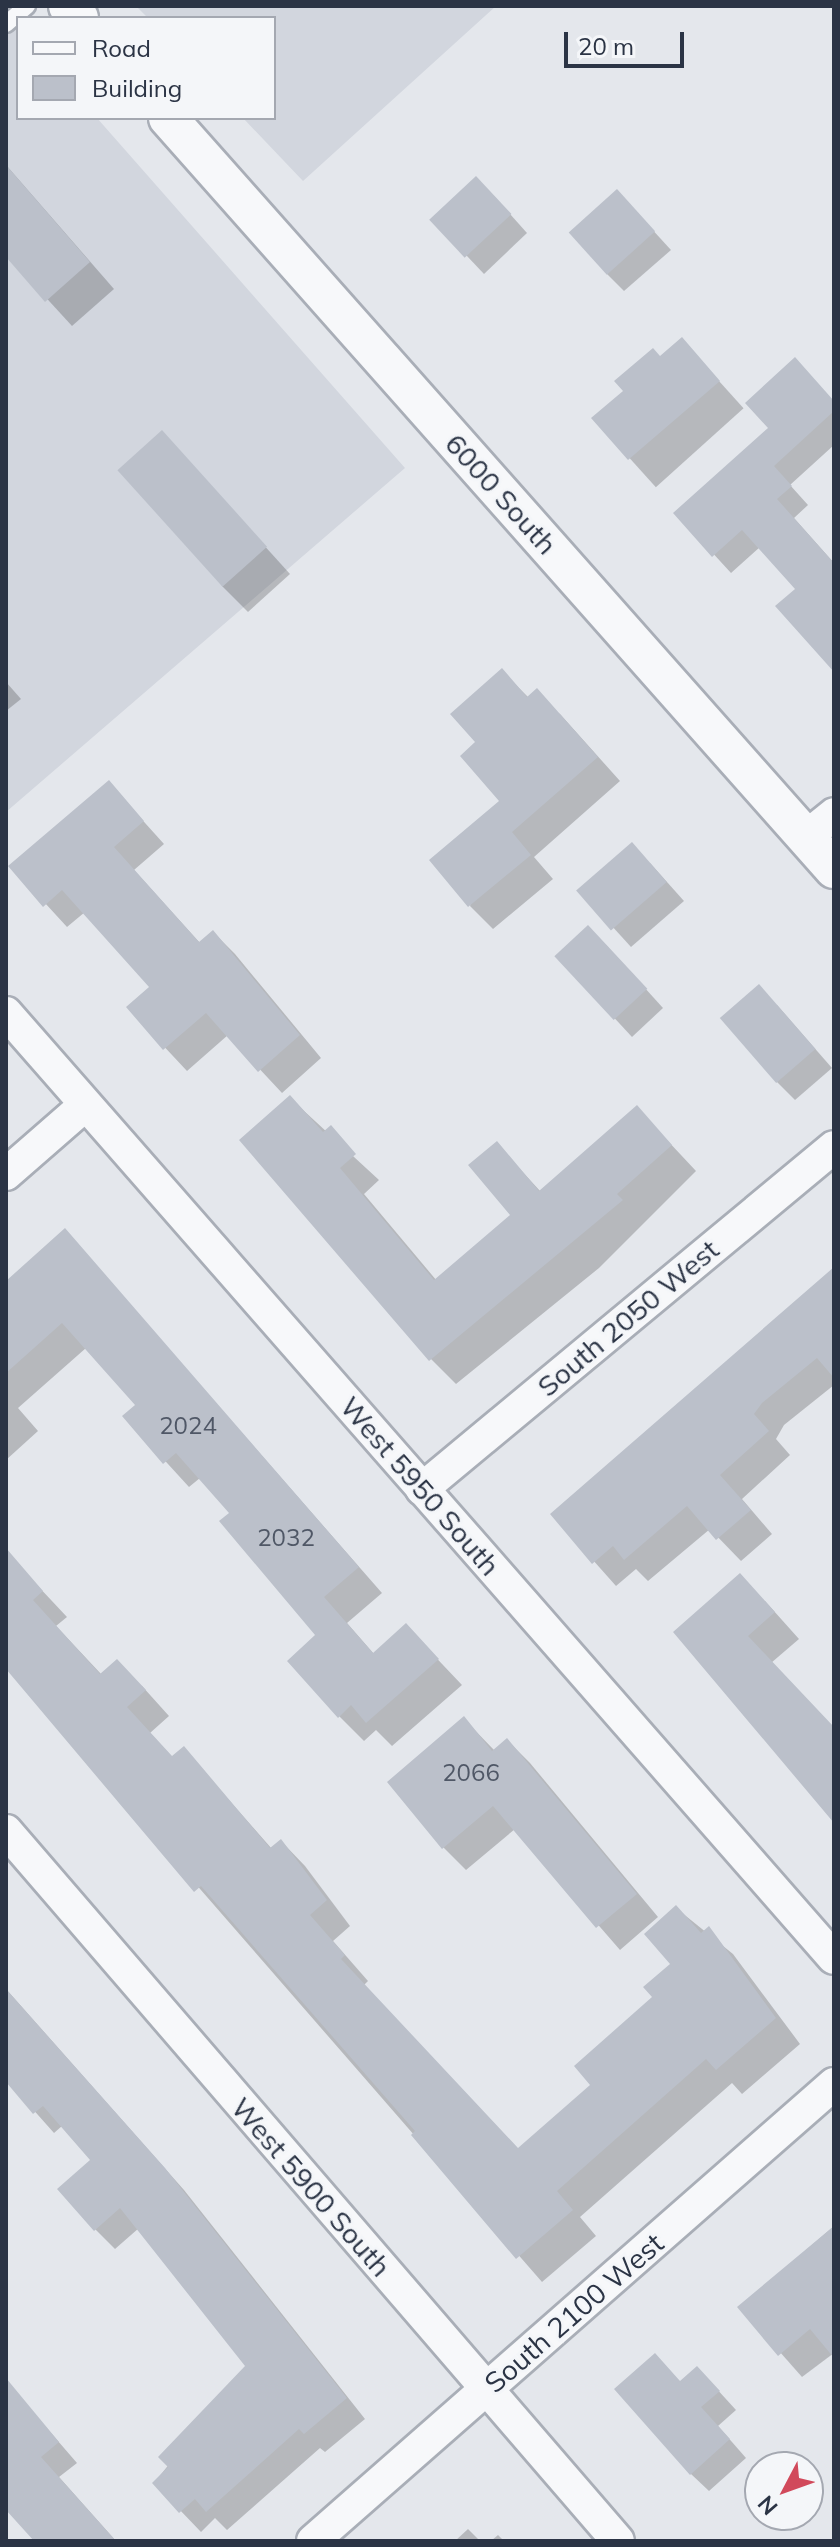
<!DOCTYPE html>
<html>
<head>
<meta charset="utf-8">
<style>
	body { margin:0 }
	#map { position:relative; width:840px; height:2547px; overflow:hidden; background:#e4e7ec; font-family:Mulish,sans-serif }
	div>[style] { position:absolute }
	.built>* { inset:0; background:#d2d6de }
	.shadow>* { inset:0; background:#0003; transform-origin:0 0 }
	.building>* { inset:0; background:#bbc0ca; transform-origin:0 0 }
	.roads { filter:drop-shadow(2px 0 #a9aeb7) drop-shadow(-2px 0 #a9aeb7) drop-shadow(0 2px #a9aeb7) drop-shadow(0 -2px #a9aeb7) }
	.service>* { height:16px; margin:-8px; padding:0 8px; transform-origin:8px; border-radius:8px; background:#f7f8fa }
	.minor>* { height:32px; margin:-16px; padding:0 16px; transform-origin:16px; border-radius:16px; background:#f7f8fa }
	.tertiary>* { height:38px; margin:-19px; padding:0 19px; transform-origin:19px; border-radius:19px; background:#f7f8fa }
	span { translate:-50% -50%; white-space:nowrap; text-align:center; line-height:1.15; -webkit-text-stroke:6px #f4f6f9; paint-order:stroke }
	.number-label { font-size:24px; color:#4f5766 }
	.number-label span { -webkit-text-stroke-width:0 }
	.street-label { font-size:28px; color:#2b3445 }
	.frame { position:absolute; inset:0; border:8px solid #2b3445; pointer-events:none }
	.legend { position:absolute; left:16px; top:16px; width:260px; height:104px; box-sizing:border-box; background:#f4f6f9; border:2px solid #a4a8b1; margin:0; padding:10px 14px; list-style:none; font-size:24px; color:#2b3445 }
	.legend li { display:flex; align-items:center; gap:16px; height:40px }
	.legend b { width:40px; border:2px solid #a4a8b1 }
	.north { position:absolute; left:744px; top:2451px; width:80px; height:80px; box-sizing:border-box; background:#f4f6f9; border:2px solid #a4a8b1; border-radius:50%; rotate:229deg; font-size:22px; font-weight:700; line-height:32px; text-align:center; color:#2b3445 }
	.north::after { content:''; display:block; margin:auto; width:28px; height:36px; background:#d1495b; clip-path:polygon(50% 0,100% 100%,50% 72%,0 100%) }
	.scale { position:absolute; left:564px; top:32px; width:120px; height:36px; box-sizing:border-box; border:4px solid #2b3445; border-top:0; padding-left:10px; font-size:24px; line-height:28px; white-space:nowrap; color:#2b3445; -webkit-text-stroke:6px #f4f6f9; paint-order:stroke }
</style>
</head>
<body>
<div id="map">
	<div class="built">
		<div style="clip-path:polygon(136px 6px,496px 6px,303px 181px,243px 118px,274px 118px,274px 18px,148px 18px)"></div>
		<div style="clip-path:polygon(6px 14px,18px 28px,18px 118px,97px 118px,405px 468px,6px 812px)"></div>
	</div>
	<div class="shadow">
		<div style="clip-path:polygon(6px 165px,114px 289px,72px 326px,6px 254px)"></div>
		<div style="clip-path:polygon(617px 191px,671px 250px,624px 291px,606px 273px)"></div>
		<div style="clip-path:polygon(494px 196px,527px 233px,484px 274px,432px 219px)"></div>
		<div style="left:682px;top:340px;width:92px;height:118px;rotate:48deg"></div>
		<div style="clip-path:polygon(834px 402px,834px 445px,790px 485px,808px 505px,794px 518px,834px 563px,834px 667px,797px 589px,760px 547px,731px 573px,676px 513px)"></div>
		<div style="clip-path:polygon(162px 433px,290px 574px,248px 612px,222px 586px)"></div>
		<div style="clip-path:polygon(502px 671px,529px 698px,560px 714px,620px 781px,534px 857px,553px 879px,493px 929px,470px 906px,502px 801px,478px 742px)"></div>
		<div style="clip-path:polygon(6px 682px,21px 699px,6px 711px)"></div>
		<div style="clip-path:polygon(109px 783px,164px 844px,134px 870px,200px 943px,213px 932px,235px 954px,321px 1058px,282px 1093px,228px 1035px,187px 1071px,128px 1008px,152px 987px,85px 912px,67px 927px,11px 866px)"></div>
		<div style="clip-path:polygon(650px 863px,684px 901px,631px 947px,580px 891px)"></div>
		<div style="clip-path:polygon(606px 945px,663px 1008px,632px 1037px,557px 956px)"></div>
		<div style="clip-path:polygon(777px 1005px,832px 1068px,795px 1100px,777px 1082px)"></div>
		<div style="clip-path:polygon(290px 1098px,379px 1180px,364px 1194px,437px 1281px,513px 1216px,497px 1144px,541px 1192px,637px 1108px,696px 1171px,599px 1268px,456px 1384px,431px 1359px)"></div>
		<div style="clip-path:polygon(65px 1231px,382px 1593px,347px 1623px,374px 1654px,406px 1626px,462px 1685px,392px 1746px,376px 1730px,364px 1741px,339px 1716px,318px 1636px,232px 1513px,200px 1478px,189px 1487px,125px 1417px,138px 1405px,86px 1348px,18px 1408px,38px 1431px,6px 1460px,6px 1300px)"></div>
		<div style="clip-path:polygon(834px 1270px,834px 1385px,784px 1425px,776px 1439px,790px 1455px,742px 1499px,772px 1534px,741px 1561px,710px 1529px,648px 1581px,636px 1569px,616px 1586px,552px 1514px)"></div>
		<div style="clip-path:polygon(21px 1568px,67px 1617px,56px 1626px,102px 1675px,142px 1686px,169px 1716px,150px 1733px,173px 1758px,184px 1749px,272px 1849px,281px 1841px,305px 1866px,350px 1926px,333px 1941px,368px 1981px,364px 1985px,519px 2150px,593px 2085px,655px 1997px,673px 1964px,676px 1908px,733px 1954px,800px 2044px,742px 2094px,732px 2083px,580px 2217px,596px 2236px,542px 2282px,6px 1666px,6px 1576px)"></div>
		<div style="clip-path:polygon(765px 1601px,799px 1639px,771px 1663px,834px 1730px,834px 1813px,676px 1632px)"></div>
		<div style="clip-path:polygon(464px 1719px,495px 1751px,507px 1740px,530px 1763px,658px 1917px,620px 1950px,515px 1829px,466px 1870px,443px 1847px)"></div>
		<div style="clip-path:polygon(6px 1989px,184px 2190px,365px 2419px,325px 2452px,320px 2448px,227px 2530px,215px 2518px,201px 2532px,154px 2483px,248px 2366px,139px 2228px,115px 2249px,95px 2229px,92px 2160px,62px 2126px,54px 2133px,6px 2079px)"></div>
		<div style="clip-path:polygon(834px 2226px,834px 2353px,802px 2377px,740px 2307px)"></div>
		<div style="clip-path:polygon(681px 2383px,715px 2387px,736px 2410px,718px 2426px,746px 2458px,709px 2491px,691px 2474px)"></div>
		<div style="clip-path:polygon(19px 2396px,77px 2463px,59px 2477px,116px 2541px,40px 2541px,6px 2501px,6px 2407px)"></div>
		<div style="clip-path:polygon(468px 2529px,480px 2541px,455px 2541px)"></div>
		<div style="clip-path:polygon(498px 2535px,504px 2541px,491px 2541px)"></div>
	</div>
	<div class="building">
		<div style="clip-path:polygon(6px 165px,90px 262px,45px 302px,6px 257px)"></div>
		<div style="left:476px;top:176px;width:52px;height:64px;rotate:47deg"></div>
		<div style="left:617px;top:189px;width:57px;height:65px;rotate:48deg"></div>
		<div style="clip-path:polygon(682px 337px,720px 381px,628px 460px,591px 418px,623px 391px,614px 381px,653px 348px,660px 356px)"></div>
		<div style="clip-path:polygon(795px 357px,834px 401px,834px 411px,774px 466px,792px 486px,777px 499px,834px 563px,834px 672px,775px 606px,795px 589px,742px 530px,712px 557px,673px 513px,768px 428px,745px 403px)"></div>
		<div style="left:162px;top:430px;width:157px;height:60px;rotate:48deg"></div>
		<div style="clip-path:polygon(502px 668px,527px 697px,537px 688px,598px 757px,512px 832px,531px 855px,468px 907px,429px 860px,499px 801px,460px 756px,475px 742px,450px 714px)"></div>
		<div style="clip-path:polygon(109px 780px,144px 821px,114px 847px,199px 942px,213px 930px,300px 1035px,258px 1072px,206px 1013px,163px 1050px,126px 1007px,149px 987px,62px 890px,43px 907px,8px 866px)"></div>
		<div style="left:632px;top:842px;width:53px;height:74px;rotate:49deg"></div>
		<div style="left:588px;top:925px;width:87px;height:46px;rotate:47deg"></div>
		<div style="left:759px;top:984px;width:86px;height:52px;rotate:49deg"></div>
		<div style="clip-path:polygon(290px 1095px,323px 1132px,331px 1125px,356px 1154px,340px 1168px,434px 1280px,510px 1215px,468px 1165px,497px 1141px,539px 1191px,637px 1105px,672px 1145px,617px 1194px,623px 1200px,429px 1361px,239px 1140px)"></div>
		<div style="clip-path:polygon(65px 1228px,359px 1567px,324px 1597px,373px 1653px,406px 1623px,439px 1659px,366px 1723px,351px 1705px,338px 1718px,287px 1661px,315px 1635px,219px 1521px,229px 1513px,176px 1453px,163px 1464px,122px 1416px,135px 1405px,62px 1323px,6px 1373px,6px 1281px)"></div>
		<div style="clip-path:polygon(834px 1267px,834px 1378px,817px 1358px,762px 1403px,754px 1414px,769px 1431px,720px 1475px,751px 1510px,716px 1540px,687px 1506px,624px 1560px,613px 1546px,592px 1564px,550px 1514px)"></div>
		<div style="clip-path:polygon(6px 1548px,43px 1591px,33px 1600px,100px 1674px,117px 1659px,146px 1690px,127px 1707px,172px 1756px,184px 1746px,270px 1848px,281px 1839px,327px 1900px,310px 1915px,345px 1955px,341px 1959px,518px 2148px,590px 2085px,574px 2066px,652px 1997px,643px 1987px,670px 1964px,644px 1934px,676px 1905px,701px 1933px,709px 1926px,776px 2018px,716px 2070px,706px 2059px,557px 2191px,573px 2210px,516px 2259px,411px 2135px,415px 2131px,201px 1886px,194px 1892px,6px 1669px)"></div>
		<div style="clip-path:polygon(740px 1573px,775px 1612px,748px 1636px,834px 1727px,834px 1823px,673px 1632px)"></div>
		<div style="clip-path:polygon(464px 1716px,492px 1751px,507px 1738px,637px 1894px,596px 1928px,493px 1806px,442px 1849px,387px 1782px)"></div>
		<div style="clip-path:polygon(6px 1989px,165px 2168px,347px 2398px,304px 2434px,299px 2429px,206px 2512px,195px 2499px,179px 2513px,152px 2483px,168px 2467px,158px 2457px,245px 2366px,120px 2208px,94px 2231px,57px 2189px,90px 2160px,43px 2106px,33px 2114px,6px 2082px)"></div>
		<div style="clip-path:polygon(834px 2226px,834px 2358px,810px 2329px,778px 2356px,737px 2307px)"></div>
		<div style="clip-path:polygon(655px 2353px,680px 2381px,697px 2366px,720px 2391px,701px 2407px,730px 2439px,690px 2475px,614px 2389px)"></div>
		<div style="clip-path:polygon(6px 2378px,59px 2442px,41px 2457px,116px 2541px,34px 2541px,6px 2510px)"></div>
	</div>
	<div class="roads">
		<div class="service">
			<div style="left:6px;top:24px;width:28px;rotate:-41deg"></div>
		</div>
		<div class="minor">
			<div style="left:806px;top:837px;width:36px;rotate:-39deg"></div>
			<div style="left:6px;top:1013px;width:1256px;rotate:48.78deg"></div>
			<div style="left:6px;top:1174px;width:105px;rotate:-41.1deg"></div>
			<div style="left:422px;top:1489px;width:535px;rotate:-39.7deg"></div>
			<div style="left:6px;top:1831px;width:937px;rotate:49.24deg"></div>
			<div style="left:313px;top:2541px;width:693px;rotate:-41.26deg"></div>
		</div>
		<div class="tertiary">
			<div style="left:68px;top:6px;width:16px;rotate:47deg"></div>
			<div style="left:168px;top:118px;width:1004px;rotate:48.43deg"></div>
		</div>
	</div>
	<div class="number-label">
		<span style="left:188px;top:1426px">2024</span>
		<span style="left:286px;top:1538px">2032</span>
		<span style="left:471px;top:1773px">2066</span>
	</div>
	<div class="street-label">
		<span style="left:501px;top:494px;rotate:48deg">6000 South</span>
		<span style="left:628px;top:1318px;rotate:-40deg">South 2050 West</span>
		<span style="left:420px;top:1486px;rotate:49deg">West 5950 South</span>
		<span style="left:311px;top:2187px;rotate:49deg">West 5900 South</span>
		<span style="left:574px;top:2313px;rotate:-41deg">South 2100 West</span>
	</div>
	<div class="frame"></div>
	<ul class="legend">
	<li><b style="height:10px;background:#f7f8fa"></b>Road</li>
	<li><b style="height:22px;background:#bbc0ca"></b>Building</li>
	</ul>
	<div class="north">N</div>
	<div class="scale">20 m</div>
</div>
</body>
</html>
